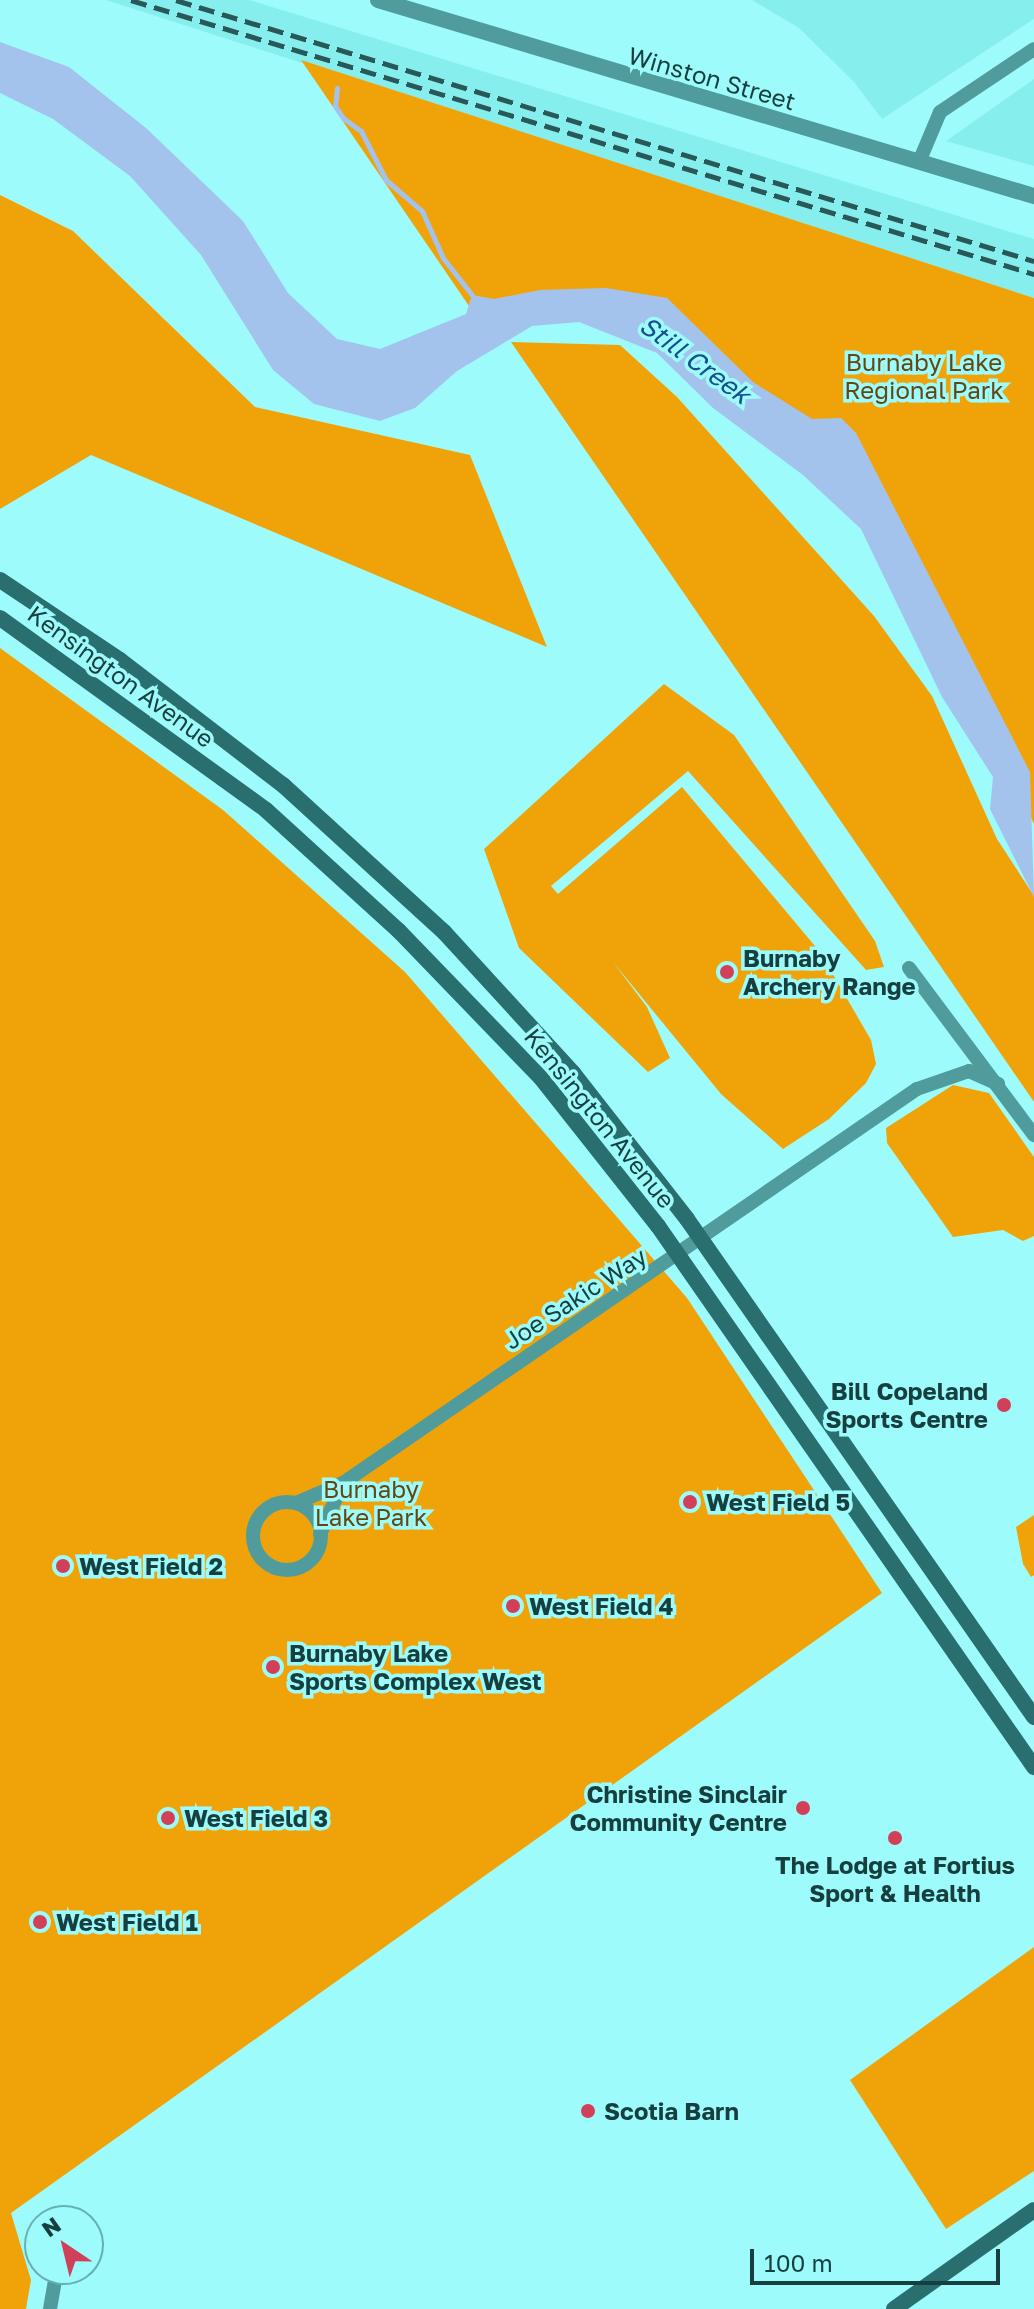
<!DOCTYPE html>
<html>
<head>
<meta charset="utf-8">
<style>
	body { margin:0 }
	#map { position:relative; width:1034px; height:2309px; overflow:hidden; background:#9dfcfb; font-family:"Golos Text",sans-serif }
	div>[style] { position:absolute }
	.built>* { inset:0; background:#86efee }
	.green>* { inset:0; background:#f0a309 }
	.water>* { inset:0; background:#a3c3ec }
	.stream>* { height:5px; margin:-2.5px; padding:0 2.5px; transform-origin:2.5px; border-radius:2.5px; background:#a3c3ec }
	.minor>* { height:14px; margin:-7px; padding:0 7px; transform-origin:7px; border-radius:7px; background:#509c9c }
	.minor>.ring { margin:-7px; padding:0; box-sizing:content-box; background:none; border:14px solid #509c9c; border-radius:50% }
	.tertiary>* { height:16px; margin:-8px; padding:0 8px; transform-origin:8px; border-radius:8px; background:#509c9c }
	.secondary>* { height:16px; margin:-8px; padding:0 8px; transform-origin:8px; border-radius:8px; background:#2a6f6f }
	.rail>* { height:5px; margin-top:-2.5px; transform-origin:0; background:repeating-linear-gradient(90deg,#295858 0 16px,transparent 0 24px) }
	.dots>* { width:22px; height:22px; translate:-50% -50%; box-sizing:border-box; border:4px solid #9dfcfb; border-radius:50% }
	span { translate:-50% -50%; white-space:nowrap; text-align:center; line-height:1.15; -webkit-text-stroke:7px #9dfcfb; paint-order:stroke }
	.street-label { font-size:24px; color:#173f3f }
	.park-label { font-size:24px; color:#664511 }
	.poi-label { font-size:24px; color:#173f3f; font-weight:700 }
	.left { translate:0 -50%; text-align:left }
	.right { translate:-100% -50%; text-align:right }
	.water-label { font-size:26px; color:#194f8f; font-style:italic }
	.north { position:absolute; left:24px; top:2205px; width:80px; height:80px; box-sizing:border-box; background:#9dfcfb; border:2px solid #67b0b0; border-radius:50%; rotate:325deg; font-size:22px; font-weight:700; line-height:32px; text-align:center; color:#173f3f }
	.north::after { content:''; display:block; margin:auto; width:28px; height:36px; background:#d04058; clip-path:polygon(50% 0,100% 100%,50% 72%,0 100%) }
	.scale { position:absolute; left:750px; top:2249px; width:250px; height:36px; box-sizing:border-box; border:4px solid #173f3f; border-top:0; padding-left:10px; font-size:24px; line-height:28px; white-space:nowrap; color:#173f3f; -webkit-text-stroke:6px #9dfcfb; paint-order:stroke }
</style>
</head>
<body>
<div id="map">
	<div class="built">
		<div style="clip-path:polygon(106px 0,249px 0,1034px 239px,1034px 298px)"></div>
		<div style="clip-path:polygon(752px 0,1034px 0,1034px 19px,882px 119px,854px 82px,799px 28px)"></div>
		<div style="clip-path:polygon(1034px 79px,1034px 166px,946px 141px)"></div>
	</div>
	<div class="green">
		<div style="clip-path:polygon(301px 60px,1034px 298px,1034px 824px,856px 459px,638px 301px,469px 306px)"></div>
		<div style="clip-path:polygon(0 195px,73px 231px,255px 407px,470px 455px,547px 647px,91px 455px,0 509px)"></div>
		<div style="clip-path:polygon(511px 342px,620px 345px,677px 397px,874px 616px,932px 696px,997px 839px,1034px 896px,1034px 1102px)"></div>
		<div style="clip-path:polygon(0 648px,223px 810px,405px 972px,687px 1298px,882px 1593px,11px 2213px,31px 2280px,26px 2309px,0 2309px)"></div>
		<div style="clip-path:polygon(664px 684px,734px 735px,875px 941px,884px 967px,866px 970px,688px 771px,551px 886px,558px 894px,682px 787px,820px 952px,871px 1040px,876px 1064px,866px 1083px,829px 1119px,783px 1149px,721px 1094px,613px 962px,647px 1007px,670px 1058px,648px 1072px,519px 948px,484px 849px)"></div>
		<div style="clip-path:polygon(953px 1085px,989px 1093px,1034px 1157px,1034px 1236px,1023px 1241px,1003px 1230px,953px 1237px,887px 1143px,886px 1128px)"></div>
		<div style="clip-path:polygon(1034px 1515px,1034px 1575px,1031px 1577px,1023px 1564px,1016px 1527px)"></div>
		<div style="clip-path:polygon(1034px 1947px,1034px 2171px,946px 2229px,850px 2080px)"></div>
	</div>
	<div class="water">
		<div style="clip-path:polygon(0 42px,69px 67px,146px 128px,243px 221px,288px 293px,337px 339px,380px 349px,466px 314px,472px 295px,494px 299px,540px 290px,606px 288px,667px 298px,753px 382px,812px 419px,841px 418px,856px 433px,1030px 772px,1034px 897px,990px 809px,993px 777px,942px 697px,861px 529px,803px 475px,713px 408px,657px 353px,579px 322px,532px 326px,457px 371px,415px 408px,380px 421px,314px 404px,273px 370px,201px 255px,130px 176px,53px 119px,0 93px)"></div>
	</div>
	<div class="stream">
		<div style="left:337px;top:88px;width:18px;rotate:96deg"></div>
		<div style="left:335px;top:106px;width:14px;rotate:56deg"></div>
		<div style="left:343px;top:118px;width:22px;rotate:36deg"></div>
		<div style="left:361px;top:131px;width:55px;rotate:63deg"></div>
		<div style="left:386px;top:180px;width:48px;rotate:40.7deg"></div>
		<div style="left:422px;top:211px;width:51px;rotate:65.9deg"></div>
		<div style="left:443px;top:258px;width:47px;rotate:51.9deg"></div>
	</div>
	<div class="minor">
		<div style="left:919px;top:162px;width:54px;rotate:-67.2deg"></div>
		<div style="left:940px;top:112px;width:113px;rotate:-33.8deg"></div>
		<div style="left:909px;top:968px;width:209px;rotate:53.2deg"></div>
		<div class="ring" style="left:253px;top:1502px;width:54px;height:54px"></div>
		<div style="left:296px;top:1503px;width:51px;rotate:-23.1deg"></div>
		<div style="left:343px;top:1483px;width:696px;rotate:-34.47deg"></div>
		<div style="left:917px;top:1089px;width:55px;rotate:-19.1deg"></div>
		<div style="left:969px;top:1071px;width:32px;rotate:24deg"></div>
		<div style="left:320px;top:1534px;width:56px;rotate:-65.7deg"></div>
		<div style="left:50px;top:2309px;width:41px;rotate:-80.1deg"></div>
	</div>
	<div class="tertiary">
		<div style="left:378px;top:0;width:685px;rotate:16.64deg"></div>
	</div>
	<div class="secondary">
		<div style="left:0;top:580px;width:144px;rotate:33.7deg"></div>
		<div style="left:120px;top:660px;width:205px;rotate:37.5deg"></div>
		<div style="left:283px;top:785px;width:218px;rotate:42.4deg"></div>
		<div style="left:444px;top:932px;width:191px;rotate:47.5deg"></div>
		<div style="left:573px;top:1073px;width:185px;rotate:52deg"></div>
		<div style="left:687px;top:1219px;width:607px;rotate:55.13deg"></div>
		<div style="left:0;top:618px;width:328px;rotate:35.8deg"></div>
		<div style="left:266px;top:810px;width:180px;rotate:42.3deg"></div>
		<div style="left:399px;top:931px;width:204px;rotate:46deg"></div>
		<div style="left:541px;top:1078px;width:189px;rotate:51.7deg"></div>
		<div style="left:658px;top:1226px;width:659px;rotate:55.2deg"></div>
		<div style="left:894px;top:2309px;width:171px;rotate:-35.3deg"></div>
	</div>
	<div class="rail">
		<div style="left:131px;top:0;width:944px;rotate:16.88deg"></div>
		<div style="left:176px;top:0;width:897px;rotate:16.92deg"></div>
	</div>
	<div class="dots">
		<div style="left:727px;top:972px;background:#d04058"></div>
		<div style="left:1004px;top:1405px;background:#d04058"></div>
		<div style="left:690px;top:1502px;background:#d04058"></div>
		<div style="left:63px;top:1566px;background:#d04058"></div>
		<div style="left:513px;top:1606px;background:#d04058"></div>
		<div style="left:273px;top:1667px;background:#d04058"></div>
		<div style="left:803px;top:1808px;background:#d04058"></div>
		<div style="left:168px;top:1818px;background:#d04058"></div>
		<div style="left:895px;top:1838px;background:#d04058"></div>
		<div style="left:40px;top:1922px;background:#d04058"></div>
		<div style="left:588px;top:2111px;background:#d04058"></div>
	</div>
	<div class="street-label">
		<span style="left:712px;top:78px;rotate:16deg">Winston Street</span>
		<span style="left:121px;top:676px;rotate:36deg">Kensington Avenue</span>
		<span style="left:600px;top:1118px;rotate:51deg">Kensington Avenue</span>
		<span style="left:575px;top:1298px;rotate:-33deg">Joe Sakic Way</span>
	</div>
	<div class="park-label">
		<span style="left:924px;top:376px">Burnaby Lake<br>Regional Park</span>
		<span style="left:371px;top:1503px">Burnaby<br>Lake Park</span>
	</div>
	<div class="poi-label">
		<span class="left" style="left:743px;top:972px">Burnaby<br>Archery Range</span>
		<span class="right" style="left:988px;top:1405px">Bill Copeland<br>Sports Centre</span>
		<span class="left" style="left:706px;top:1502px">West Field 5</span>
		<span class="left" style="left:79px;top:1566px">West Field 2</span>
		<span class="left" style="left:529px;top:1606px">West Field 4</span>
		<span class="left" style="left:289px;top:1667px">Burnaby Lake<br>Sports Complex West</span>
		<span class="right" style="left:787px;top:1808px">Christine Sinclair<br>Community Centre</span>
		<span class="left" style="left:184px;top:1818px">West Field 3</span>
		<span style="left:895px;top:1879px">The Lodge at Fortius<br>Sport &amp; Health</span>
		<span class="left" style="left:56px;top:1922px">West Field 1</span>
		<span class="left" style="left:604px;top:2111px">Scotia Barn</span>
	</div>
	<div class="water-label">
		<span style="left:695px;top:360px;rotate:36deg">Still Creek</span>
	</div>
	<div class="north">N</div>
	<div class="scale">100 m</div>
</div>
</body>
</html>
